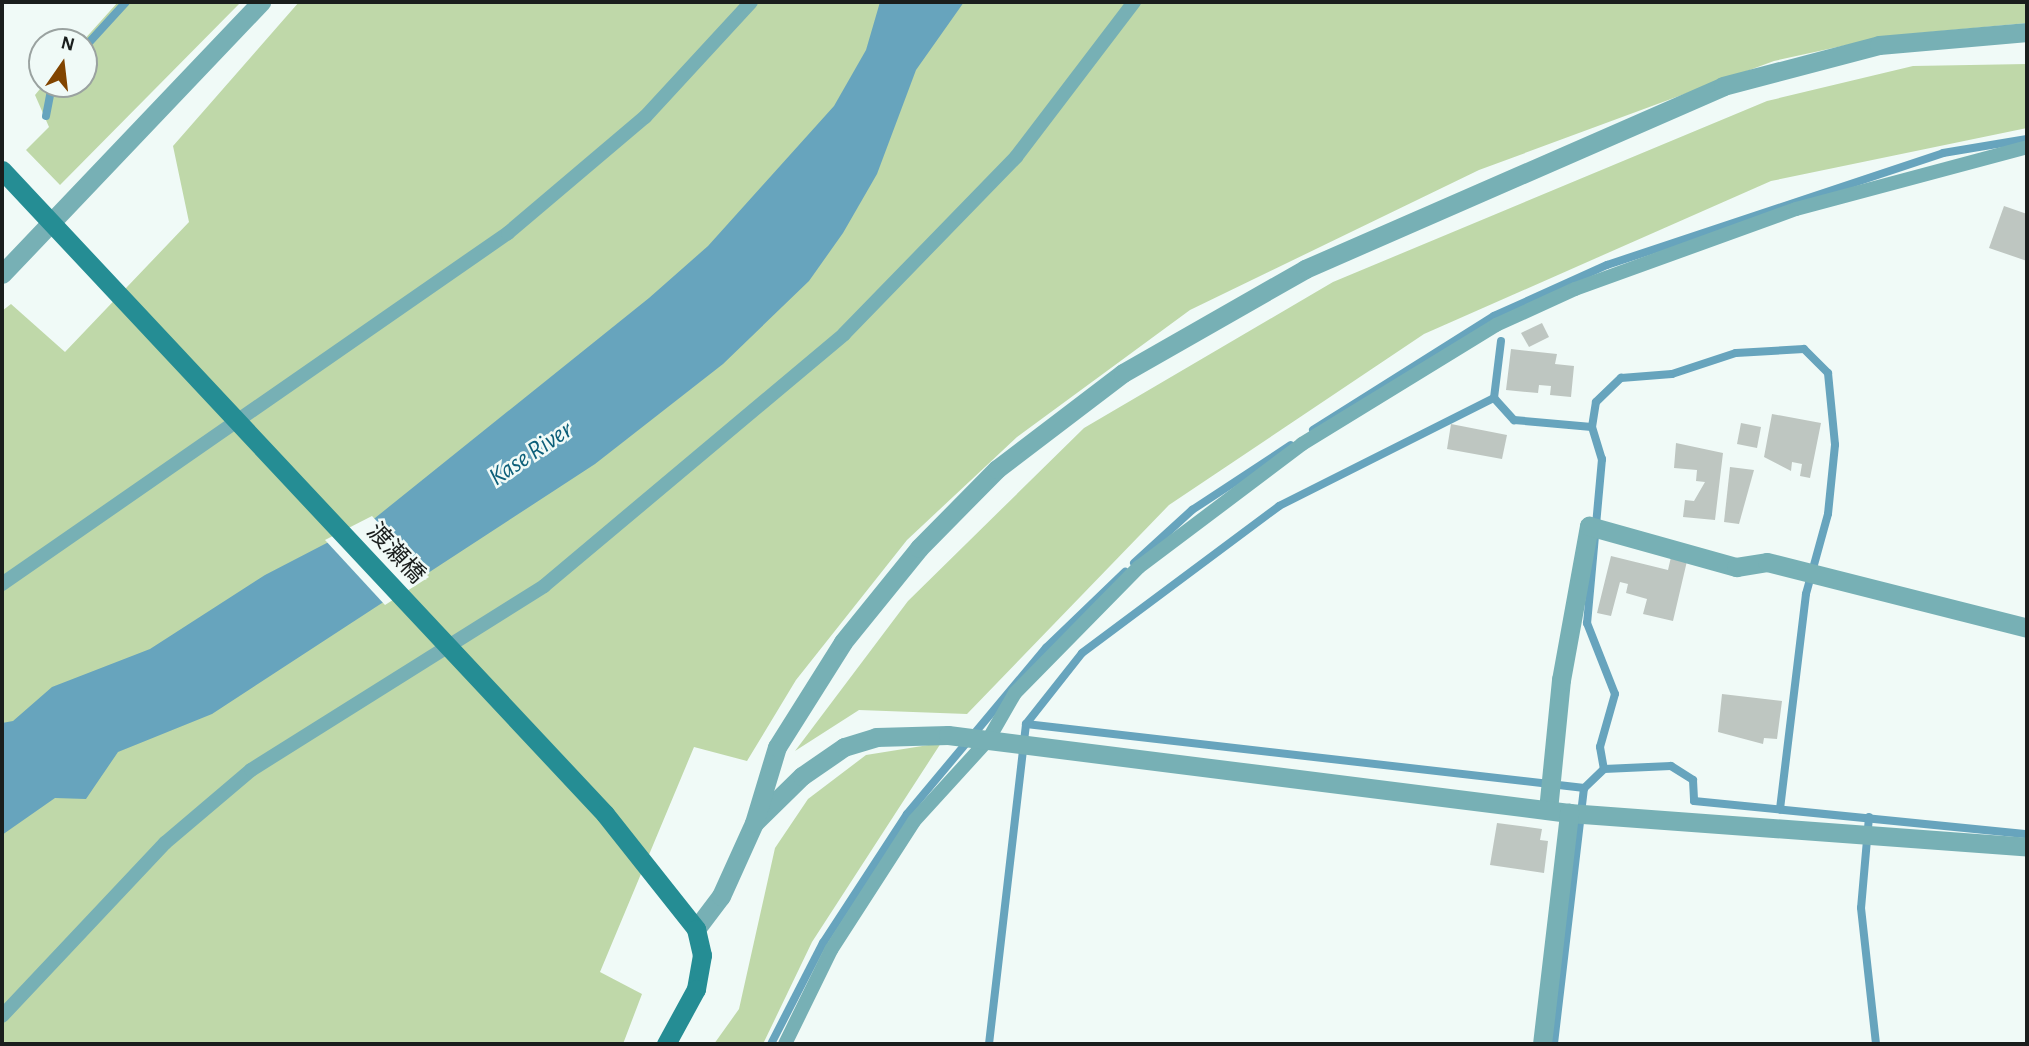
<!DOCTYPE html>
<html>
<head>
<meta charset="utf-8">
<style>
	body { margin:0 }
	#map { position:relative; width:2029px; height:1046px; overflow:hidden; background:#f0faf7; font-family:"Alegreya Sans","Noto Sans JP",sans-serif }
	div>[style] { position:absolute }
	.green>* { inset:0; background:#bfd8a9 }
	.water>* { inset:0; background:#67a4bd }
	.pier>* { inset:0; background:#f0faf7 }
	.stream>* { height:8px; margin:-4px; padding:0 4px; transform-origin:4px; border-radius:4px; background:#67a4bd }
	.building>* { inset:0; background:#bec6c1 }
	.service>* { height:14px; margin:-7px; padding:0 7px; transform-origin:7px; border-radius:7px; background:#77b0b5 }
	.minor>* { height:19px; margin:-9.5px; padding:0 9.5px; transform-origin:9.5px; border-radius:9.5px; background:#77b0b5 }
	.secondary>* { height:19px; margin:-9.5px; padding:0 9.5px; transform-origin:9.5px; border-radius:9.5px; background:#258d94 }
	span { translate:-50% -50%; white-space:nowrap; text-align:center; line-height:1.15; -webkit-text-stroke:5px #f0faf7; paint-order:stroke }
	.street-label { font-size:24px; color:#1a1e1d }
	.water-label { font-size:26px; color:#0c5f79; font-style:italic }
	.frame { position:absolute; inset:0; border:4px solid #1a1e1d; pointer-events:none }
	.north { position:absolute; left:28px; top:28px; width:70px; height:70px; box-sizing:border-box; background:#f0faf7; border:2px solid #9aa2a0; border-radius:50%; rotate:14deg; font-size:19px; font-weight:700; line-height:28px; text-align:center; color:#1a1e1d }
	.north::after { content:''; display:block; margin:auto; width:24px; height:32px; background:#814400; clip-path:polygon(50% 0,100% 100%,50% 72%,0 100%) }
</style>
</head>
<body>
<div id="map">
	<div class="green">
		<div style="clip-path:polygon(118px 2px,241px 2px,60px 185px,26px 150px,49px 127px,35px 95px,44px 84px,84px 84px,82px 42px)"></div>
		<div style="clip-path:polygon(299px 2px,2027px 2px,2027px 23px,1888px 36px,1774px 61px,1479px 170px,1190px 310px,1017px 437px,907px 540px,796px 680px,747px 761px,694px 747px,600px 972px,642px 994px,623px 1044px,2px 1044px,2px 311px,11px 304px,65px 352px,189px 222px,173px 146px)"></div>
		<div style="clip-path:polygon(2027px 64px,2027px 128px,1771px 181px,1424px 334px,1169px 505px,967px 714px,859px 710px,795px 751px,908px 601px,1084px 428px,1333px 282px,1767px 101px,1913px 66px)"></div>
		<div style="clip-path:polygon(941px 743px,812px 942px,763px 1044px,714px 1044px,739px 1009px,775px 848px,808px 799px,866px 755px)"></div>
	</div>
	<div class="water">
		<div style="clip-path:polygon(880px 2px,964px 2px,916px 70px,877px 174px,843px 233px,809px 281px,723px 364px,595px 464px,212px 714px,118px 752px,86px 799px,55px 798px,2px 835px,2px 723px,13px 721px,52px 687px,150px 649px,265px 575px,375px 518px,649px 298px,708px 246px,834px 106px,866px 50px)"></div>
	</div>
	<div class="pier">
		<div style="clip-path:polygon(372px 516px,429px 577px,385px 605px,325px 540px)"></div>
	</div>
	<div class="stream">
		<div style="left:84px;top:48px;width:62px;rotate:-47.6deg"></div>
		<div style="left:46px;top:116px;width:33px;rotate:-79deg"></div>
		<div style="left:1501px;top:341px;width:57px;rotate:97deg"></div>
		<div style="left:1494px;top:398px;width:30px;rotate:48deg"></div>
		<div style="left:1514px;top:420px;width:78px;rotate:5.1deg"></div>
		<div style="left:1592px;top:427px;width:34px;rotate:73deg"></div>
		<div style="left:1602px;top:459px;width:165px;rotate:95.2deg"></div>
		<div style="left:1587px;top:623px;width:76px;rotate:68.5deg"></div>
		<div style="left:1615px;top:694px;width:55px;rotate:105.8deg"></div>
		<div style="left:1600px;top:747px;width:22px;rotate:80deg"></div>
		<div style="left:1604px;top:769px;width:28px;rotate:136deg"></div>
		<div style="left:1584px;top:788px;width:258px;rotate:96.7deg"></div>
		<div style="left:1592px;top:427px;width:25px;rotate:-81deg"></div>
		<div style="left:1596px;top:402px;width:35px;rotate:-44deg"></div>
		<div style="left:1621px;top:378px;width:51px;rotate:-4.5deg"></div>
		<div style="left:1672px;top:374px;width:67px;rotate:-18.2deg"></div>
		<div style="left:1736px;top:353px;width:68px;rotate:-3.4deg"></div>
		<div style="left:1804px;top:349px;width:34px;rotate:45deg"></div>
		<div style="left:1828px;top:373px;width:72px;rotate:84.4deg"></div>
		<div style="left:1835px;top:445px;width:69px;rotate:95.8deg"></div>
		<div style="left:1828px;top:514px;width:83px;rotate:105.4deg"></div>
		<div style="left:1806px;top:594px;width:217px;rotate:96.9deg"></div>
		<div style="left:1313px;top:430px;width:214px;rotate:-32.2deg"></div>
		<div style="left:1494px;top:316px;width:124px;rotate:-24.3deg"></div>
		<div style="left:1607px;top:265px;width:354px;rotate:-18.4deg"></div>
		<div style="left:1943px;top:153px;width:85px;rotate:-9.5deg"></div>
		<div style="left:1134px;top:563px;width:79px;rotate:-42.4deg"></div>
		<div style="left:1192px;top:510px;width:118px;rotate:-33.3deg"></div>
		<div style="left:1026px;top:724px;width:90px;rotate:-51.7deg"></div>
		<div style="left:1082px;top:653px;width:246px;rotate:-36.7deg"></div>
		<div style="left:1279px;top:506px;width:241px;rotate:-26.7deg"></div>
		<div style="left:1604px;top:769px;width:67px;rotate:-2.6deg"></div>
		<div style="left:1671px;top:766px;width:26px;rotate:32deg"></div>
		<div style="left:1693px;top:780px;width:21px;rotate:87deg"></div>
		<div style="left:1694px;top:801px;width:335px;rotate:5.7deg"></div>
		<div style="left:1869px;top:817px;width:91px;rotate:95deg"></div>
		<div style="left:1861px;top:908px;width:137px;rotate:83.7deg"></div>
		<div style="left:771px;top:1044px;width:114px;rotate:-62.8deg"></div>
		<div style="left:823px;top:943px;width:154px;rotate:-56.9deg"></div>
		<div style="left:907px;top:814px;width:217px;rotate:-50.1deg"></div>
		<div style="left:1046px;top:648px;width:110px;rotate:-43.9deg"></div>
		<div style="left:989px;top:1044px;width:322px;rotate:-83.4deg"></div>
		<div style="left:1026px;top:724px;width:562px;rotate:6.54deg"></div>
	</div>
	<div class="building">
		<div style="clip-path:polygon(2004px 206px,2027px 214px,2027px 261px,1989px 248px)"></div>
		<div style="clip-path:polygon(1542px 323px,1549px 337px,1529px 347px,1521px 333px)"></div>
		<div style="clip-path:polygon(1511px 349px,1557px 354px,1555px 364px,1574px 366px,1571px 397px,1550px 395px,1551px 386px,1539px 385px,1538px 393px,1506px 390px)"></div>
		<div style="clip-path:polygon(1772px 414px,1821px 423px,1810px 478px,1800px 476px,1802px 464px,1792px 462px,1791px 471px,1764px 457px)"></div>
		<div style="clip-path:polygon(1741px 423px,1761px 427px,1757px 448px,1737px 444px)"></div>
		<div style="clip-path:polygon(1451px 424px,1507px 435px,1502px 459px,1447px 449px)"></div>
		<div style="clip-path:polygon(1676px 443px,1723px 453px,1715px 520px,1683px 517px,1685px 500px,1694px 501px,1705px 482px,1696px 481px,1697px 470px,1674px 468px)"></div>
		<div style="clip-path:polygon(1730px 467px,1754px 470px,1739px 524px,1724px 522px)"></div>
		<div style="clip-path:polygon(1611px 556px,1668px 570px,1671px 557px,1687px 561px,1673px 621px,1643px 614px,1647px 599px,1626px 593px,1628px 584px,1620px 582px,1611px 616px,1597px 613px)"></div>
		<div style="clip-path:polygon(1722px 694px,1782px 701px,1777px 739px,1764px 738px,1763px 744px,1718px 732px)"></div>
		<div style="clip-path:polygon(1497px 823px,1542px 829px,1540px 840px,1548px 841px,1544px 873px,1490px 865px)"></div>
	</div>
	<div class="service">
		<div style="left:2px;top:584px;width:616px;rotate:-34.75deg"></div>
		<div style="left:508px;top:233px;width:180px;rotate:-40.3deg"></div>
		<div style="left:645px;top:117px;width:156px;rotate:-47.3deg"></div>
		<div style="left:2px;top:1016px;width:238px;rotate:-46.7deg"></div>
		<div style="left:165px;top:843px;width:113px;rotate:-40.3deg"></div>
		<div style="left:251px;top:770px;width:346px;rotate:-32.1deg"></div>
		<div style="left:544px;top:586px;width:392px;rotate:-40deg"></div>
		<div style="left:844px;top:334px;width:247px;rotate:-45.8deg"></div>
		<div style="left:1016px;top:157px;width:195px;rotate:-52.7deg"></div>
		<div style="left:785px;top:1044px;width:105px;rotate:-63.9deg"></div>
		<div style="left:831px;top:950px;width:153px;rotate:-57.2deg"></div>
		<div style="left:914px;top:821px;width:110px;rotate:-47.6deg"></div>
		<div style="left:988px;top:740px;width:54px;rotate:-60.1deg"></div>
		<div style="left:1015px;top:693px;width:177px;rotate:-45.5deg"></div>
		<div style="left:1139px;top:567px;width:204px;rotate:-37deg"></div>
		<div style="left:1302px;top:444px;width:228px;rotate:-31.5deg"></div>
		<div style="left:1496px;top:325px;width:87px;rotate:-24.5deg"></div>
		<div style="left:1575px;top:289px;width:235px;rotate:-19.9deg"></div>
		<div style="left:1796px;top:209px;width:239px;rotate:-15deg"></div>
	</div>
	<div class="minor">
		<div style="left:2px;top:274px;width:376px;rotate:-46.4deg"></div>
		<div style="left:1548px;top:810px;width:131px;rotate:-84.3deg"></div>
		<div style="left:1561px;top:680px;width:157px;rotate:-79.7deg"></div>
		<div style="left:1589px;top:526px;width:153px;rotate:15.6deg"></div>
		<div style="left:1736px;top:567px;width:31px;rotate:-9deg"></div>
		<div style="left:1767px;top:562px;width:268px;rotate:14.2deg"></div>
		<div style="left:755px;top:822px;width:66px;rotate:-44.4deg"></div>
		<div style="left:802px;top:776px;width:51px;rotate:-34.6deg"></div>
		<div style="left:844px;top:747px;width:34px;rotate:-17deg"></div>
		<div style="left:876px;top:737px;width:72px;rotate:-1.6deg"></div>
		<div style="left:948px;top:735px;width:626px;rotate:7.16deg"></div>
		<div style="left:1569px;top:813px;width:459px;rotate:4.2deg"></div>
		<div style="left:696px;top:929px;width:41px;rotate:-52.9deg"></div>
		<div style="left:721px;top:896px;width:80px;rotate:-65.7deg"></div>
		<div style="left:754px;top:823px;width:79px;rotate:-73.2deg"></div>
		<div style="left:777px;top:747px;width:124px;rotate:-57.8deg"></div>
		<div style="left:843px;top:642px;width:121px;rotate:-51deg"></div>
		<div style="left:919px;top:548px;width:111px;rotate:-45.4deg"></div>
		<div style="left:997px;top:469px;width:158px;rotate:-37.3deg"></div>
		<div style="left:1123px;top:373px;width:210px;rotate:-29.7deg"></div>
		<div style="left:1305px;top:269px;width:456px;rotate:-23.6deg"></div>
		<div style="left:1723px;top:86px;width:161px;rotate:-14.7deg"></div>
		<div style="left:1879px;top:45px;width:149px;rotate:-5deg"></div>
		<div style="left:1542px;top:1044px;width:233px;rotate:-83.3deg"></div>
	</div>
	<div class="secondary">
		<div style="left:2px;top:170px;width:882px;rotate:46.88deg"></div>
		<div style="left:605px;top:814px;width:147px;rotate:51.6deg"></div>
		<div style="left:696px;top:929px;width:27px;rotate:77deg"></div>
		<div style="left:702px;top:955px;width:35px;rotate:100deg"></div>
		<div style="left:696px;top:989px;width:63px;rotate:118.6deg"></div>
	</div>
	<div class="street-label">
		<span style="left:395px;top:554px;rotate:47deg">渡瀬橋</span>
	</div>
	<div class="water-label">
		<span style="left:531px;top:454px;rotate:-34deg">Kase River</span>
	</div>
	<div class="frame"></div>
	<div class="north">N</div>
</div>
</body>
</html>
